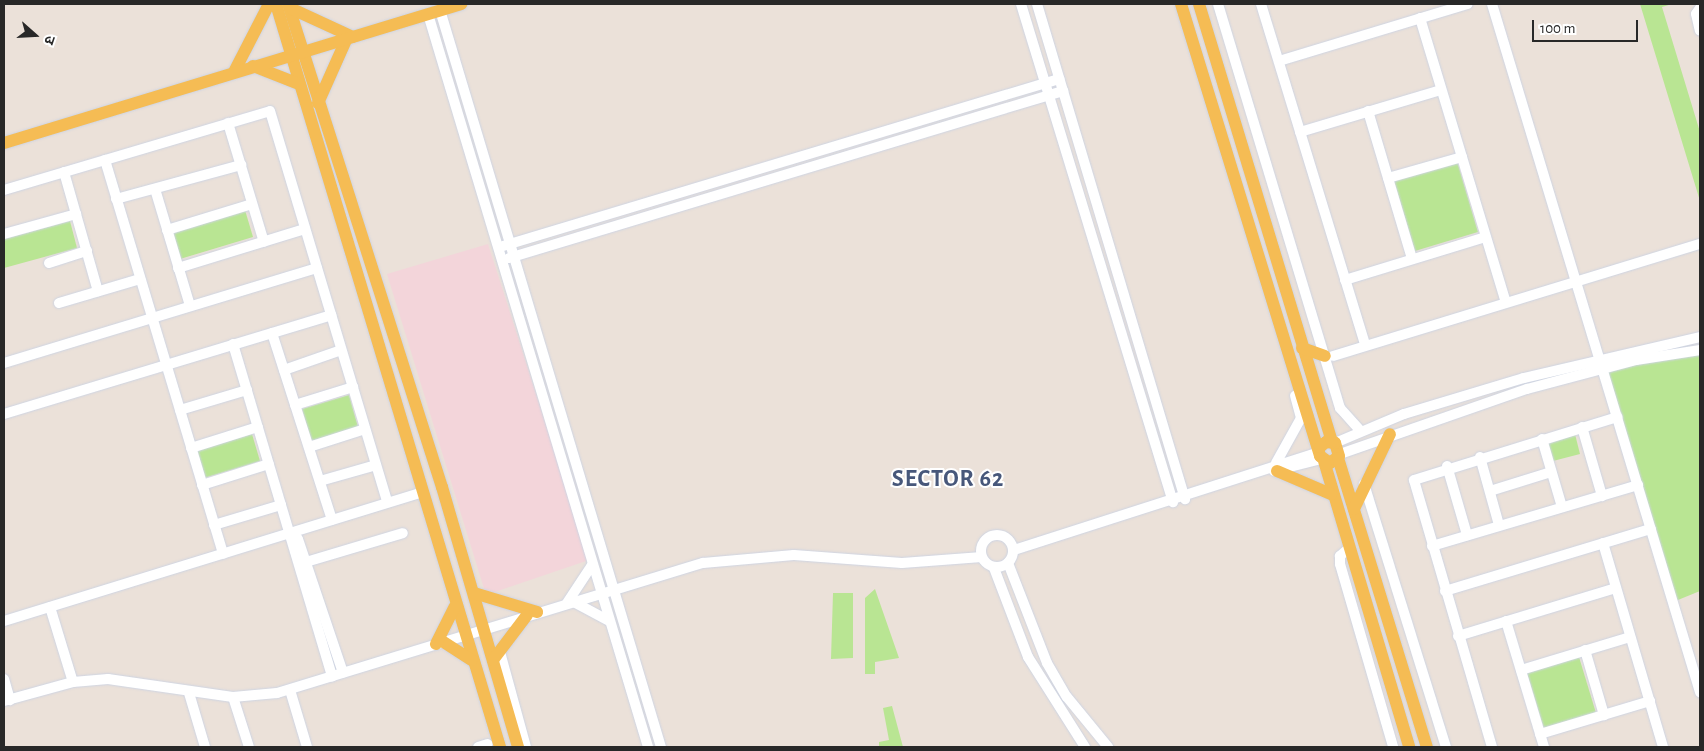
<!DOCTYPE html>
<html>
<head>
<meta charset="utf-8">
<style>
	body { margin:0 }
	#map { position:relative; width:1704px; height:751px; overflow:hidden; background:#ebe1d9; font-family:"Alegreya Sans","Noto Sans Devanagari",sans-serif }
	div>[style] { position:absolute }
	.medical>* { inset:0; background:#f3d5da }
	.green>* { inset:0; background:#b9e593 }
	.roads { filter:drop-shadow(0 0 1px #ced4e2) drop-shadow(0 0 1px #ced4e2) }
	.minor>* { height:10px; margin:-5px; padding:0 5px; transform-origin:5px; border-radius:5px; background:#fff }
	.minor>.ring { margin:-5px; padding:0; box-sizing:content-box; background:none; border:10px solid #fff; border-radius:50% }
	.major>* { height:12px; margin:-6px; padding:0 6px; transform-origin:6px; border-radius:6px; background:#f5bc54 }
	span { translate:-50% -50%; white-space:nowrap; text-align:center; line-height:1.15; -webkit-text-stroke:4px #fff; paint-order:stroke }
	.district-label { font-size:24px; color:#47577a; font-weight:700; letter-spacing:1px }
	.frame { position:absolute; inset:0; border:5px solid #282828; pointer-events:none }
	.north { position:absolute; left:10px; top:10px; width:50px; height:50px; -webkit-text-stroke:4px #fff; paint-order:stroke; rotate:109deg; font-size:14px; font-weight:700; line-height:20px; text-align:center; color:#282828 }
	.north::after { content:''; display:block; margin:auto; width:18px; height:22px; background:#282828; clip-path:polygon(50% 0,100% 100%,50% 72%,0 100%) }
	.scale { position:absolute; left:1532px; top:20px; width:106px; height:22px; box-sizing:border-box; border:2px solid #282828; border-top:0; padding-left:6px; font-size:15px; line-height:18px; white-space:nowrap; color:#282828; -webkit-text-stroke:4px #fff; paint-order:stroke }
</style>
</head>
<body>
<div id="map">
	<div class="medical">
		<div style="clip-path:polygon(488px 244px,589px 560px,486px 595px,387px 274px)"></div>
	</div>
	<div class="green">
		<div style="clip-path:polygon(1640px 4px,1672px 4px,1662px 7px,1700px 132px,1700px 201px)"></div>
		<div style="clip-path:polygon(1457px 161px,1478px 232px,1415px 251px,1394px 181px)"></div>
		<div style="clip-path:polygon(245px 210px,253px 237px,180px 259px,172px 233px)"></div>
		<div style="clip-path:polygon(70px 221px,77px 248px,4px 268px,4px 239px)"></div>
		<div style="clip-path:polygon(1700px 350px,1700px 591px,1673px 602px,1603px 368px)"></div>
		<div style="clip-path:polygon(349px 395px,358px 427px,311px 441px,302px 409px)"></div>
		<div style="clip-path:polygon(252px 434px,260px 461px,204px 478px,196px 451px)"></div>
		<div style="clip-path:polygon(1575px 434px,1580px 454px,1553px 461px,1548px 442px)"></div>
		<div style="clip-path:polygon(875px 589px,899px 658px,875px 662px,875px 674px,865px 674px,865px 598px)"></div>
		<div style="clip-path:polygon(833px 593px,853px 593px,853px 658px,831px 659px)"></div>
		<div style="clip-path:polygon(1579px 657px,1596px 713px,1544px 729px,1527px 673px)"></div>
		<div style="clip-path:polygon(892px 706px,903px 747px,879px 747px,879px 742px,889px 740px,883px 708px)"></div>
	</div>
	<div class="roads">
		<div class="minor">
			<div style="left:1021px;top:4px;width:521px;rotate:73.03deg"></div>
			<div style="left:1037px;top:4px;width:517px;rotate:73.35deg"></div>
			<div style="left:1218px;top:4px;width:422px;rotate:73.2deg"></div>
			<div style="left:1340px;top:408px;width:31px;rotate:48deg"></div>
			<div style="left:1261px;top:4px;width:357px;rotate:73deg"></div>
			<div style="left:1492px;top:4px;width:719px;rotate:73.18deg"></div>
			<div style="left:1700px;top:8px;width:7px;rotate:124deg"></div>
			<div style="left:1696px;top:14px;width:17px;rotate:77deg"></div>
			<div style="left:440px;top:10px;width:769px;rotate:73.31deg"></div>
			<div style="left:428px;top:14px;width:765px;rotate:73.29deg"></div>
			<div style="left:1420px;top:18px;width:297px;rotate:73.2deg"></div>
			<div style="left:1279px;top:61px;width:197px;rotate:-16.8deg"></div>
			<div style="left:1368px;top:111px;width:154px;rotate:73.4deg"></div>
			<div style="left:228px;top:123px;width:124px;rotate:73.2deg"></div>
			<div style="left:1300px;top:132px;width:147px;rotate:-16.6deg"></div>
			<div style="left:105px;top:160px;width:411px;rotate:73.3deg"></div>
			<div style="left:64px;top:172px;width:124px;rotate:74.1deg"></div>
			<div style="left:1388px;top:178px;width:77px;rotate:-15.8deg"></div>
			<div style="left:155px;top:189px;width:122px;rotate:73.3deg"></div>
			<div style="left:4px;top:190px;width:277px;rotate:-16.5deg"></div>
			<div style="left:270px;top:111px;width:408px;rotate:73.3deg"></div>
			<div style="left:116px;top:199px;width:130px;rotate:-15.2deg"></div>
			<div style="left:167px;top:230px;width:89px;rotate:-17deg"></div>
			<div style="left:4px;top:234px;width:75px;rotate:-15.5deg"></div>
			<div style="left:503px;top:246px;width:581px;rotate:-16.72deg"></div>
			<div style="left:509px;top:258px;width:579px;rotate:-16.78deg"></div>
			<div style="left:49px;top:263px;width:40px;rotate:-18deg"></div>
			<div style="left:178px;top:268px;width:133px;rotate:-17.1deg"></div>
			<div style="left:1345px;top:280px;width:147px;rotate:-17deg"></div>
			<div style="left:59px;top:303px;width:84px;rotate:-16.5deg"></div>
			<div style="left:272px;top:333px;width:196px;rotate:72.2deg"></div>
			<div style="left:233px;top:344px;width:347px;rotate:73.4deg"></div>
			<div style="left:1333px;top:356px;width:384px;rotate:-17deg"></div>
			<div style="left:4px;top:363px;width:327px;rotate:-16.9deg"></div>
			<div style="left:284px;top:370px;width:60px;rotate:-19.3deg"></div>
			<div style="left:295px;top:405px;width:61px;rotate:-17.2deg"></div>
			<div style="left:180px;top:410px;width:70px;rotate:-16.6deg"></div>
			<div style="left:4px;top:414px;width:342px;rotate:-16.8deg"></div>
			<div style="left:1582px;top:427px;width:72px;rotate:73.8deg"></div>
			<div style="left:1542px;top:439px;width:71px;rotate:73.6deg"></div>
			<div style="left:1335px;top:443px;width:75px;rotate:-22.8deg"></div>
			<div style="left:1404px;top:414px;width:125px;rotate:-16.7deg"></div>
			<div style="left:1524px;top:378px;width:181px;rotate:-13.1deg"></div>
			<div style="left:309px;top:447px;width:59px;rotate:-17.8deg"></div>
			<div style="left:191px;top:448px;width:70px;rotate:-17.4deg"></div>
			<div style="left:1340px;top:454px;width:198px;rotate:-19.2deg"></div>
			<div style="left:1527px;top:389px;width:113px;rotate:-14.9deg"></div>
			<div style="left:1636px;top:360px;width:65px;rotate:-8.9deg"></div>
			<div style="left:1480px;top:457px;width:71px;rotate:74.4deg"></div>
			<div style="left:1276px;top:463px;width:51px;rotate:-60.9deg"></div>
			<div style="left:1301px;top:418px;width:23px;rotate:-105deg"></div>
			<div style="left:1447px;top:466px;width:72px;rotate:73.8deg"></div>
			<div style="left:1274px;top:471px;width:49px;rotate:-14.3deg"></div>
			<div style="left:320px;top:481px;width:58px;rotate:-15.9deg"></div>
			<div style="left:1364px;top:484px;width:275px;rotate:72.7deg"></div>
			<div style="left:202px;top:485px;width:70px;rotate:-17.4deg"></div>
			<div style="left:1490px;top:491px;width:64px;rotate:-17.3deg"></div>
			<div style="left:214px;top:525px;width:70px;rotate:-16.6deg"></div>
			<div style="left:290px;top:534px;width:9px;rotate:32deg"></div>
			<div style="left:298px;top:539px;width:141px;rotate:71.4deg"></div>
			<div class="ring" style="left:981px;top:535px;width:22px;height:22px"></div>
			<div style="left:1603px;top:543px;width:213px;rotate:73.6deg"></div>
			<div style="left:1432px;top:546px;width:215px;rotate:-16.5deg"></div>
			<div style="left:1348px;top:549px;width:11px;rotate:139deg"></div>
			<div style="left:1340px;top:556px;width:8px;rotate:90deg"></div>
			<div style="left:1340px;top:564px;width:191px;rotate:73.8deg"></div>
			<div style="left:1014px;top:550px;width:320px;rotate:-17.8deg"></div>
			<div style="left:306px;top:562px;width:101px;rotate:-16.6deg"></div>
			<div style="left:1008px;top:563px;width:107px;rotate:68.7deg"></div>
			<div style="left:1047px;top:663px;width:39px;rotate:60deg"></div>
			<div style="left:1067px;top:697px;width:65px;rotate:50.6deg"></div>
			<div style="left:994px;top:568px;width:95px;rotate:69.1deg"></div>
			<div style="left:1028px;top:657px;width:107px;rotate:57.7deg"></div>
			<div style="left:1445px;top:591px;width:215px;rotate:-16.8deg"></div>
			<div style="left:572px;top:601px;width:42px;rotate:28.4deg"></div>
			<div style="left:567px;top:603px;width:45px;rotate:-56.7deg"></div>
			<div style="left:50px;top:607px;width:78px;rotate:73deg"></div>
			<div style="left:4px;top:621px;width:436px;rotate:-17.1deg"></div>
			<div style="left:1506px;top:621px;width:132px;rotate:73.2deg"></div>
			<div style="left:1458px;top:636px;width:165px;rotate:-16.9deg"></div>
			<div style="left:1585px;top:650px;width:68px;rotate:73.7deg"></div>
			<div style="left:500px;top:652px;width:98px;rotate:74.7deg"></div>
			<div style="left:1521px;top:670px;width:114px;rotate:-16.8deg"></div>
			<div style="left:4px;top:679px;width:22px;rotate:74deg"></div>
			<div style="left:290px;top:690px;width:59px;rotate:73.4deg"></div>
			<div style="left:189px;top:693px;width:56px;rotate:73.5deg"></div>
			<div style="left:233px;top:697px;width:52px;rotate:72.3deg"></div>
			<div style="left:4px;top:701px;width:72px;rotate:-15.4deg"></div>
			<div style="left:73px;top:682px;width:35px;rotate:-5deg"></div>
			<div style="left:108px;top:679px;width:126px;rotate:8.2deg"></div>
			<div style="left:233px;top:697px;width:44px;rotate:-5.2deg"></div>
			<div style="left:277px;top:693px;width:445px;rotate:-17deg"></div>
			<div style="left:703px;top:563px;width:91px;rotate:-5deg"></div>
			<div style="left:794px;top:555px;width:108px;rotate:4.2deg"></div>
			<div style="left:902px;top:563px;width:80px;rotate:-4.3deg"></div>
			<div style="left:1540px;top:734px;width:115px;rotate:-16.7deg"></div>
			<div style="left:478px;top:747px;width:10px;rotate:-17deg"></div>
			<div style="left:1492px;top:747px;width:278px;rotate:-106.3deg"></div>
			<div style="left:1414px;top:480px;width:213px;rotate:-17.2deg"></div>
		</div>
		<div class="major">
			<div style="left:276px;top:4px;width:776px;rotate:73.22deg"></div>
			<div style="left:288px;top:4px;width:507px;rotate:72.32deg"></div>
			<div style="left:442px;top:487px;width:271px;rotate:73.7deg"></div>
			<div style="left:1181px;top:4px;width:473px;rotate:72.9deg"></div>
			<div style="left:1320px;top:456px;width:12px;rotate:35deg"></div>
			<div style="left:1330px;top:463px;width:11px;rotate:-38deg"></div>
			<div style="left:1339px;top:456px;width:14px;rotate:-107deg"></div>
			<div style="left:1335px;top:443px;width:9px;rotate:-174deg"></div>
			<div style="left:1326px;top:442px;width:8px;rotate:140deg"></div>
			<div style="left:1199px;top:4px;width:458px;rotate:73.1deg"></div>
			<div style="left:290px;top:8px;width:69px;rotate:24.7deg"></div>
			<div style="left:253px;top:66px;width:49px;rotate:21.4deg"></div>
			<div style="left:234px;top:72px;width:76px;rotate:-62.8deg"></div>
			<div style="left:318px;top:103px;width:69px;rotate:-66deg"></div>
			<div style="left:4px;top:143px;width:478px;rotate:-16.9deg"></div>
			<div style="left:1302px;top:348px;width:24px;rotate:19deg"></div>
			<div style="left:1338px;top:458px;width:302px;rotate:72.9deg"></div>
			<div style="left:1324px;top:461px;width:298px;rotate:73.4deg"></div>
			<div style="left:1277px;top:471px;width:59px;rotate:23.1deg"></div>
			<div style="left:1354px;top:509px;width:83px;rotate:-64.4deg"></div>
			<div style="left:474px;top:593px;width:66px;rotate:16.8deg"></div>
			<div style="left:442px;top:641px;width:35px;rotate:33deg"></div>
			<div style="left:436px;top:644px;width:42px;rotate:-63.4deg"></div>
			<div style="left:493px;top:660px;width:56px;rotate:-52.9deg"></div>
		</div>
	</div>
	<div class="district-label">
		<span style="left:948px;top:480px">SECTOR 62</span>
	</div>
	<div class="frame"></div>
	<div class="north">उ</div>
	<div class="scale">100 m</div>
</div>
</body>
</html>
